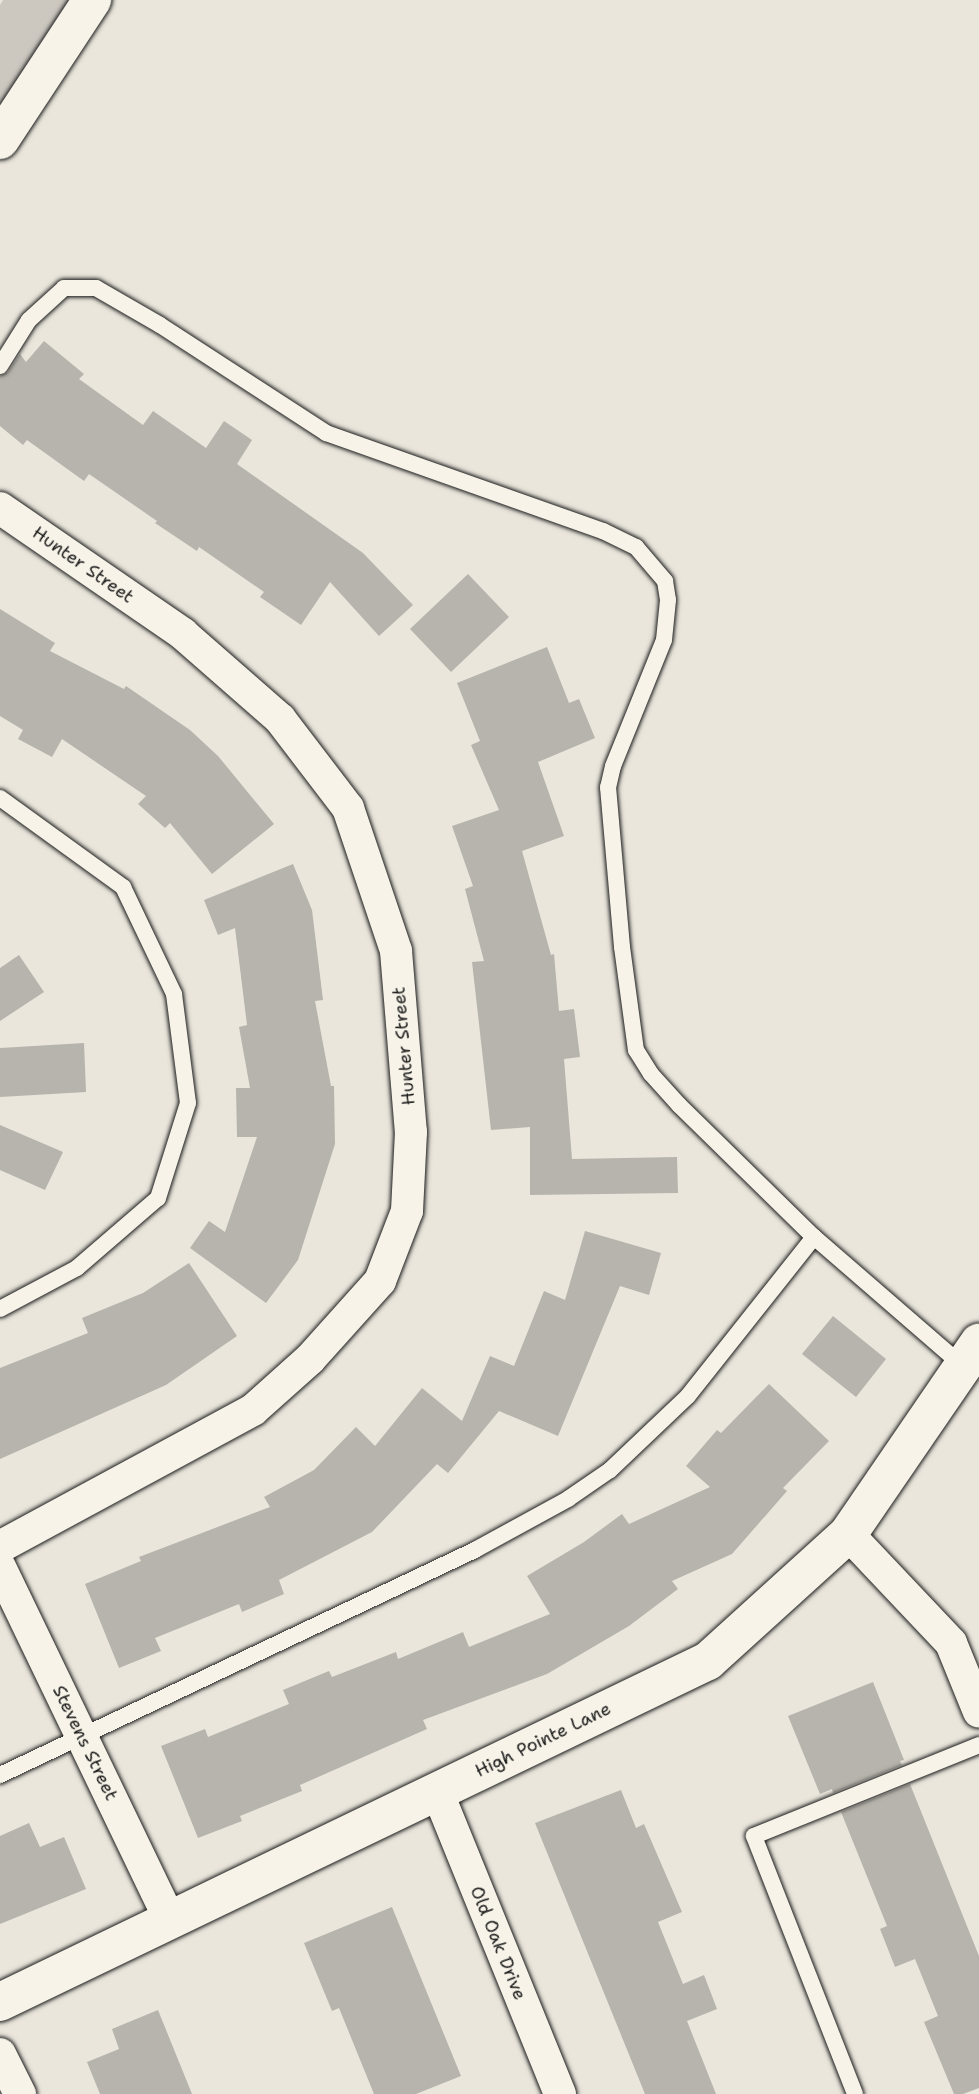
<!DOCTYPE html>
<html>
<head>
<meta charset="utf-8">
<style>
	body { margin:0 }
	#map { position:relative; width:979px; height:2094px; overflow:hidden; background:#eae6dc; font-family:"Shantell Sans",sans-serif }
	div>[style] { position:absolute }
	.green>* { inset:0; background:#ccc8c0 }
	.building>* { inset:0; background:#b6b4ac }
	.roads { filter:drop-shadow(0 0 2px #1c1c1c) drop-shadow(0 0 2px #1c1c1c) }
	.service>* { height:16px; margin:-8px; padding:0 8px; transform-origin:8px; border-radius:8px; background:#f7f3e8 }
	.minor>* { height:32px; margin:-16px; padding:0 16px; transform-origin:16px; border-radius:16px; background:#f7f3e8 }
	.tertiary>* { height:38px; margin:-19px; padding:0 19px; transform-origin:19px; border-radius:19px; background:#f7f3e8 }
	.secondary>* { height:38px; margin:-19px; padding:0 19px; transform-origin:19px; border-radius:19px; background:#f7f3e8 }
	span { translate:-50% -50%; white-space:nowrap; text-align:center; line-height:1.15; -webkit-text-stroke:7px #f7f3e8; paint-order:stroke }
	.street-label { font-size:18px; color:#1c1c1c }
</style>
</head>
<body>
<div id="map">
	<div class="green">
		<div style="clip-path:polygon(3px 0,69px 0,0 105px,0 5px)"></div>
	</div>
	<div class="building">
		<div style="clip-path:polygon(44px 341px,84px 374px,79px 379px,143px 425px,153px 411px,206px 448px,224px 421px,252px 440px,237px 464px,363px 553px,413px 605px,379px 636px,330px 582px,301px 625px,260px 597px,264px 592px,199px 547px,197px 551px,155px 523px,157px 521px,89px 474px,84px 481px,27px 440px,23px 445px,0 426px,0 376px,8px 372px,20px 354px,26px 362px)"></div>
		<div style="clip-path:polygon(468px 574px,509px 617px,451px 672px,410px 629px)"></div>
		<div style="clip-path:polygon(0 609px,55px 643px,50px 651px,124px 689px,126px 686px,190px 730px,218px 756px,274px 824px,212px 874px,170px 823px,165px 828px,138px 804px,146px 796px,62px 739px,52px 757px,18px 739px,23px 730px,0 716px)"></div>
		<div style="clip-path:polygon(547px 647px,569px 703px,579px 699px,595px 738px,538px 762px,564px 836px,522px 851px,551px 955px,554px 954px,559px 1011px,574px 1009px,580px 1057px,564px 1059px,572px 1159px,677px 1157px,678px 1193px,530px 1195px,530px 1127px,491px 1130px,472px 962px,484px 961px,465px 889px,473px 886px,452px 826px,499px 810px,471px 745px,480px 741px,457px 683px)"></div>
		<div style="clip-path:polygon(293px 864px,312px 910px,323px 1000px,315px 1001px,331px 1086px,334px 1086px,335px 1144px,298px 1260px,266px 1303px,190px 1248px,209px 1221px,225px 1232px,257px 1137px,237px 1137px,236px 1088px,250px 1088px,239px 1027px,247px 1025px,235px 928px,218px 935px,204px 900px)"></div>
		<div style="clip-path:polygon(19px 955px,44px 992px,0 1021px,0 968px)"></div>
		<div style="clip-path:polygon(84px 1043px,86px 1092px,0 1097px,0 1048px)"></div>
		<div style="clip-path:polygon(0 1125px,63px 1152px,45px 1190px,0 1170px)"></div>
		<div style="clip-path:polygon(585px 1231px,661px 1253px,649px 1295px,620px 1286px,558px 1436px,499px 1411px,448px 1473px,437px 1464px,372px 1532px,279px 1580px,284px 1594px,242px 1612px,239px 1604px,155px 1638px,161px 1651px,119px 1668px,85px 1584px,141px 1561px,139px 1557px,270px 1507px,264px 1497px,314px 1470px,356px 1427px,375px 1446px,422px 1388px,462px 1421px,490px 1356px,514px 1366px,544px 1291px,565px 1300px)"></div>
		<div style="clip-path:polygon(189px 1263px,237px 1336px,166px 1385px,0 1459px,0 1368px,88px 1333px,82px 1318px,143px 1293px)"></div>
		<div style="clip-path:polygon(833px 1316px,886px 1359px,856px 1397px,802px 1354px)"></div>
		<div style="clip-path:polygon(769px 1384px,829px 1441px,783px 1488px,787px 1491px,732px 1554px,672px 1581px,678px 1589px,629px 1626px,547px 1674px,423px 1720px,427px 1729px,300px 1785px,302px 1791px,240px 1816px,242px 1821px,198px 1838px,161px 1746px,205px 1729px,208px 1737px,289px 1704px,283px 1690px,329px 1671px,332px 1677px,396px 1652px,398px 1659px,463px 1632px,469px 1647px,550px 1614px,527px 1576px,584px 1542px,622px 1514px,629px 1524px,710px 1487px,686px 1466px,717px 1430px,721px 1433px)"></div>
		<div style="clip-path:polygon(873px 1682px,904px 1760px,900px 1761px,902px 1765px,833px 1793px,832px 1789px,820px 1794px,788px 1716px)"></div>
		<div style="clip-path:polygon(910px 1784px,979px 1956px,979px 2088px,963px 2094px,954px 2094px,924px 2022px,938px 2016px,915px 1959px,895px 1967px,880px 1929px,887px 1926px,841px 1812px)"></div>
		<div style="clip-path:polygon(621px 1790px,636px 1828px,644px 1824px,682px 1912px,658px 1922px,683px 1984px,704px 1975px,717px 2009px,687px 2021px,716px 2094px,645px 2094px,535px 1823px)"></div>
		<div style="clip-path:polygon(29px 1823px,40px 1847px,64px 1837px,86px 1889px,0 1924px,0 1836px)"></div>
		<div style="clip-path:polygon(392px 1907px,461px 2076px,416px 2094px,374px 2094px,339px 2008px,332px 2011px,304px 1943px)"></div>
		<div style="clip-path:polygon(158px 2010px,192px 2094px,100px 2094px,87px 2062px,119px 2049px,112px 2029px)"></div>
	</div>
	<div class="roads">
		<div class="service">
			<div style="left:0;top:366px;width:54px;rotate:-57.8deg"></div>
			<div style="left:29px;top:320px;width:47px;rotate:-42.4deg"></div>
			<div style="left:64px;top:288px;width:32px"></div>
			<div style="left:96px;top:288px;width:74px;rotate:30deg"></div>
			<div style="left:160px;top:325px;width:198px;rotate:33deg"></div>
			<div style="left:326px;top:433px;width:294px;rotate:19.5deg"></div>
			<div style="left:603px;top:531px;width:37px;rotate:26deg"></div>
			<div style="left:636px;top:547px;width:45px;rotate:49.5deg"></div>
			<div style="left:665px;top:581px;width:19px;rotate:81deg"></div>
			<div style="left:668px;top:600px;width:40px;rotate:95.7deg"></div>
			<div style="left:664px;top:640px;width:136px;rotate:112deg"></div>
			<div style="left:613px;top:766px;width:22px;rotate:103deg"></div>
			<div style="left:608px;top:787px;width:161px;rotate:85deg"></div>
			<div style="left:622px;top:947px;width:104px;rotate:82.3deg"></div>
			<div style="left:636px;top:1050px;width:28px;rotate:58deg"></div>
			<div style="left:651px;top:1074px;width:42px;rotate:47.9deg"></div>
			<div style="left:679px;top:1105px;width:189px;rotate:44.4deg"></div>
			<div style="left:814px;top:1237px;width:203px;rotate:128.4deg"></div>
			<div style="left:688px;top:1396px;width:108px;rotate:136.5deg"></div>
			<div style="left:610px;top:1470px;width:51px;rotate:145.4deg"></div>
			<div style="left:568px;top:1499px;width:106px;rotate:151.3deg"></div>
			<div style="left:475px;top:1550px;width:526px;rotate:154.65deg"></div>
			<div style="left:0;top:798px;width:152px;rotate:35.9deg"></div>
			<div style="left:123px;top:887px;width:119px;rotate:64.5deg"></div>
			<div style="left:174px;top:994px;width:110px;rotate:82.7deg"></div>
			<div style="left:188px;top:1103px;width:100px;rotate:107.5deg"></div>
			<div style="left:158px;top:1198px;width:107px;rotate:139.2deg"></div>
			<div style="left:77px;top:1268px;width:87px;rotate:152deg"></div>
			<div style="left:814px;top:1237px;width:197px;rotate:40.9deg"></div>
			<div style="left:855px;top:2094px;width:277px;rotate:-111.4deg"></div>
			<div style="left:754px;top:1836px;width:243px;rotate:-22deg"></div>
		</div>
		<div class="minor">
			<div style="left:0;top:508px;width:222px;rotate:34.5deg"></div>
			<div style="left:183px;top:634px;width:129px;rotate:41.2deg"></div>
			<div style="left:280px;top:719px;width:112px;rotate:52.6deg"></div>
			<div style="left:348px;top:808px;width:151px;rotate:71.4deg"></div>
			<div style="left:396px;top:951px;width:182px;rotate:85.3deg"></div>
			<div style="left:411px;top:1132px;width:79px;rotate:92.9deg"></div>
			<div style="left:407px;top:1211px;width:75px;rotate:111.1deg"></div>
			<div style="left:380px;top:1281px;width:105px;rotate:131.9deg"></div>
			<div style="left:310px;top:1359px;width:76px;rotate:138.2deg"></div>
			<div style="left:253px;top:1410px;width:288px;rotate:151.6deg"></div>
			<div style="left:848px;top:1534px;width:150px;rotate:46.6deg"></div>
			<div style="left:951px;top:1643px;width:74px;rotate:67.9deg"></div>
			<div style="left:0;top:1567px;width:392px;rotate:64.3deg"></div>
			<div style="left:437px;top:1791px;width:327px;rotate:67.9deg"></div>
			<div style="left:0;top:2054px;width:45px;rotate:63.4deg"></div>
		</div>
		<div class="tertiary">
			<div style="left:0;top:2002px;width:786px;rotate:-25.72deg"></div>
			<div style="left:708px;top:1661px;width:189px;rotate:-42.2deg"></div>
			<div style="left:848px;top:1534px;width:232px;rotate:-55.6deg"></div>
		</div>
		<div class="secondary">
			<div style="left:0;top:140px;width:168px;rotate:-56.7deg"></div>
		</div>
	</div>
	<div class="street-label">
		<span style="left:83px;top:565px;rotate:35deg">Hunter Street</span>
		<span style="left:404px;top:1046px;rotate:-95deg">Hunter Street</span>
		<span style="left:543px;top:1740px;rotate:-26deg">High Pointe Lane</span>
		<span style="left:85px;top:1743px;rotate:64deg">Stevens Street</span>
		<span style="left:498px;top:1943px;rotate:68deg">Old Oak Drive</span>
	</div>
</div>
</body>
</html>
